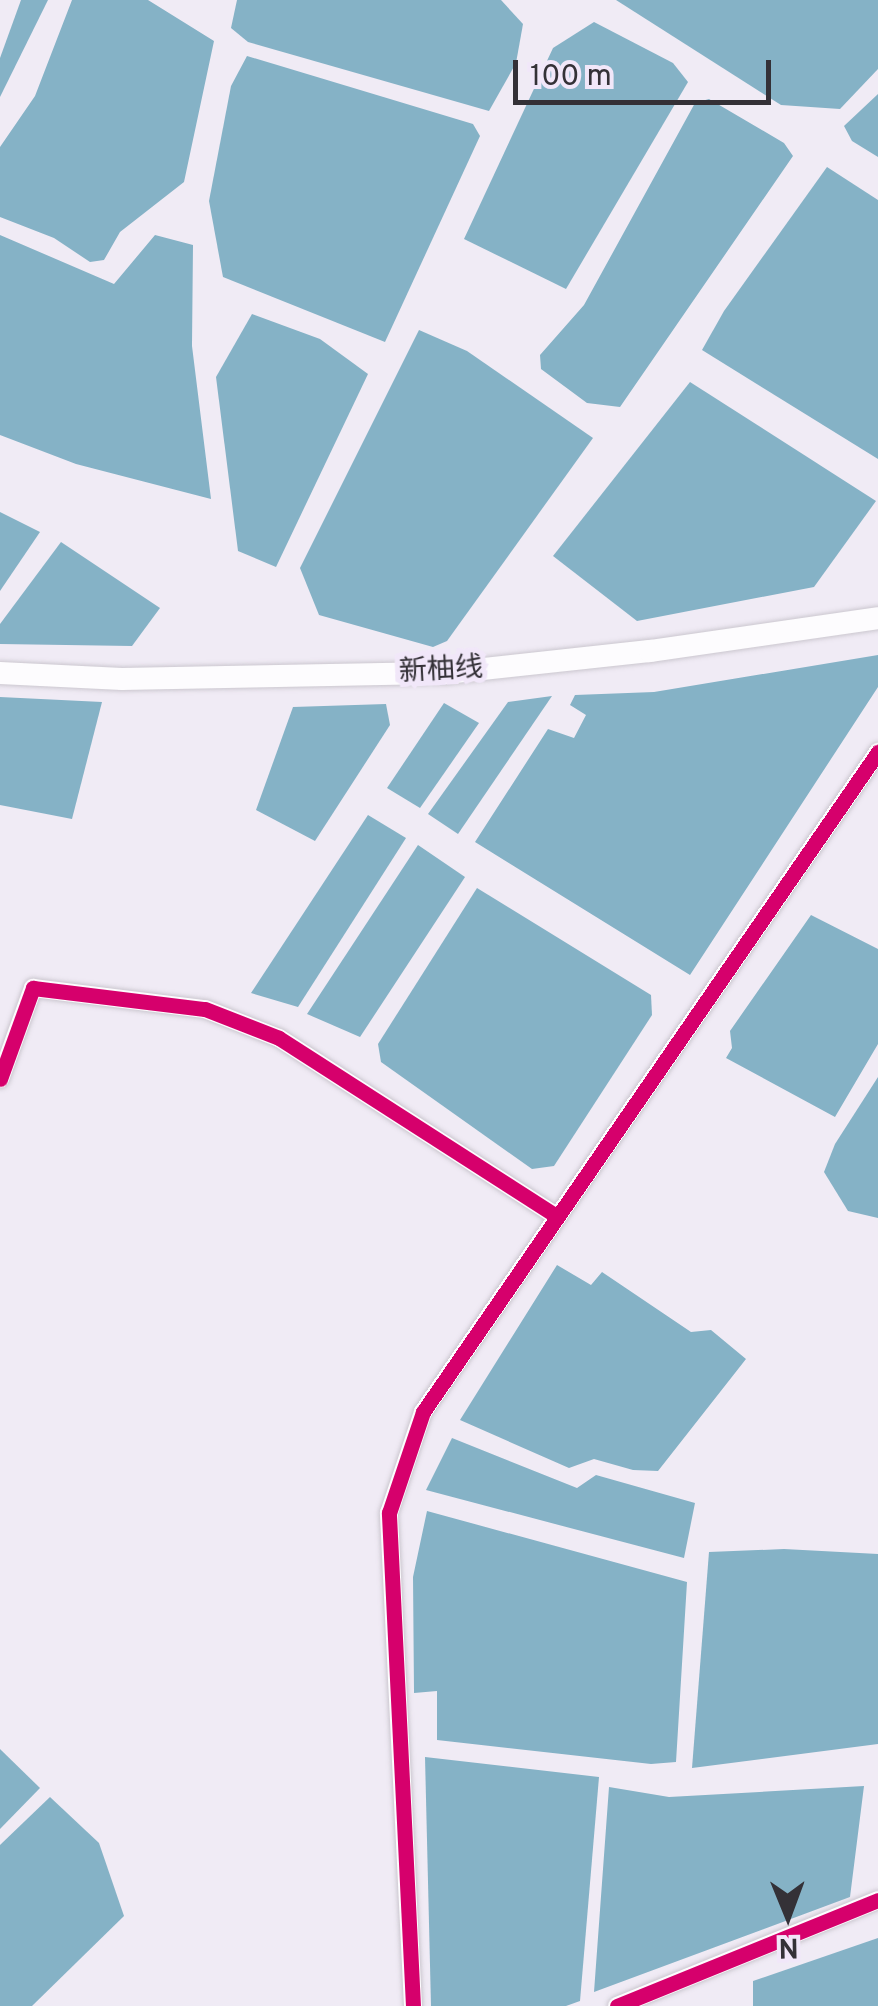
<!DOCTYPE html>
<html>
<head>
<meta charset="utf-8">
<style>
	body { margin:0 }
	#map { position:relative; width:878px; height:2006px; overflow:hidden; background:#f0ebf5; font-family:Overpass,"Noto Sans SC",sans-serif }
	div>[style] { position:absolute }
	.water>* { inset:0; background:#85b2c6 }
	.roads { filter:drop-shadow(0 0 2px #cbc7cf) drop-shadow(0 0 2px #cbc7cf) }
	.minor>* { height:18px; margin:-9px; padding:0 9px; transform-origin:9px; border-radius:9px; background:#fdfcfe }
	.major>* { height:22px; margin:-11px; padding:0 11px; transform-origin:11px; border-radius:11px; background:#fdfcfe }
	.cycleway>* { height:15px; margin:-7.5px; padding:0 7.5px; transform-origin:7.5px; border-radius:7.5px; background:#d6006c }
	span { translate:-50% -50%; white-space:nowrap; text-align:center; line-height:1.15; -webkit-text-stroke:10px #f1e7f9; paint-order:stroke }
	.street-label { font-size:28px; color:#343137 }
	.north { position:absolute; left:738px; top:1866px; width:100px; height:100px; -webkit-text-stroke:8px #f1e7f9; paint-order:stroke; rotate:179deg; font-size:28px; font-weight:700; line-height:40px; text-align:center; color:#343137 }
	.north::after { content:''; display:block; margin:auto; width:35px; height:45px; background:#343137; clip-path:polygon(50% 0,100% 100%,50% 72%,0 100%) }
	.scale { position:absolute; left:513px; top:60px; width:258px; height:45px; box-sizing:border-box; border:5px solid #343137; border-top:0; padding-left:12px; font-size:30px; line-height:35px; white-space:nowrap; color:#343137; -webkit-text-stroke:8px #f1e7f9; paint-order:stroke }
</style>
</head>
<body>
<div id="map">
	<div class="water">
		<div style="clip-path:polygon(21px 0,48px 0,0 97px,0 58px)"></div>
		<div style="clip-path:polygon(72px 0,148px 0,214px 41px,184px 182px,120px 232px,104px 260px,90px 262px,54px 238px,0 217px,0 147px,35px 96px)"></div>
		<div style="clip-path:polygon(237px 0,501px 0,523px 24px,516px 63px,489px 111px,248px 42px,231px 28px)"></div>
		<div style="clip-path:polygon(616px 0,878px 0,878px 69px,840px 109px,781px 105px)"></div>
		<div style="clip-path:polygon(594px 22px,673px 63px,688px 82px,566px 289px,464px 239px,553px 48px)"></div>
		<div style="clip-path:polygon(247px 56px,473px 124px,480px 136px,385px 342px,223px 277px,209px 201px,231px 86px)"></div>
		<div style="clip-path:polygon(878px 94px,878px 157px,852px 141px,844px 126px)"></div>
		<div style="clip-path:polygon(709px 99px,784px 143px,793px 156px,620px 407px,587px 403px,541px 369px,540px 355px,584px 305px,695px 103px)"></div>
		<div style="clip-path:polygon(827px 167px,878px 200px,878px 459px,702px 350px,724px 311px)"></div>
		<div style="clip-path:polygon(0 235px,114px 284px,155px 235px,193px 245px,192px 346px,211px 499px,76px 464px,0 435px)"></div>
		<div style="clip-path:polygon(252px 314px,320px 339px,368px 374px,276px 567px,238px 551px,216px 377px)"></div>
		<div style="clip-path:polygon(419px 330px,467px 351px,593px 438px,447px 641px,433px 647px,319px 615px,300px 568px)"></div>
		<div style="clip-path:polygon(690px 382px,876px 501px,814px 587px,637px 621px,553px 556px)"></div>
		<div style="clip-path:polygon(0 512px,40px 532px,0 591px)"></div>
		<div style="clip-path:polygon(61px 542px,160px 608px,132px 646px,0 644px,0 624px)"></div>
		<div style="clip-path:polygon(878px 655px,878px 687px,690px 975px,475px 842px,548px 729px,574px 738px,586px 715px,570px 705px,575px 695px,654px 692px)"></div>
		<div style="clip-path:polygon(552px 696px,458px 834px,428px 814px,508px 702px)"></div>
		<div style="clip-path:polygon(0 697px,102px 702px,72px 819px,0 805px)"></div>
		<div style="clip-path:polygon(444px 703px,479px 723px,420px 808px,387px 788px)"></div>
		<div style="clip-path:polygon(386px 704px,390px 725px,315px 841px,256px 810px,293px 707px)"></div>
		<div style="clip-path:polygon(368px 815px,406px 838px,298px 1007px,251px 993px)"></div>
		<div style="clip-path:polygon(418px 845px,465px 877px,360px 1037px,307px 1014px)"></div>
		<div style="clip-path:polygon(477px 888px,651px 995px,652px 1015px,554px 1166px,532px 1169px,381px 1062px,378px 1044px)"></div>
		<div style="clip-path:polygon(811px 915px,878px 949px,878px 1044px,835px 1117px,726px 1058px,732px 1048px,730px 1031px)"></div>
		<div style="clip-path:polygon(878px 1077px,878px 1218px,848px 1211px,824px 1172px,835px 1144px)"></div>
		<div style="clip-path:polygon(557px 1265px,591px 1285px,602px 1272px,691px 1332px,711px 1330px,746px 1359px,658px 1471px,633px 1470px,594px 1459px,569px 1468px,460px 1420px)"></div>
		<div style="clip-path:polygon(452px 1438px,577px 1488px,596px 1475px,695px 1503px,684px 1558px,426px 1490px)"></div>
		<div style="clip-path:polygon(427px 1511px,687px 1582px,676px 1762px,651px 1764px,437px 1740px,437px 1691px,414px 1693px,413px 1577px)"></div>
		<div style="clip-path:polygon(784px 1549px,878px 1554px,878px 1744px,692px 1768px,709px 1552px)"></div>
		<div style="clip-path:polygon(0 1749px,40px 1788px,0 1829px)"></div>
		<div style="clip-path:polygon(425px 1757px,599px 1777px,580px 2001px,566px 2006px,431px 2006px)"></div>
		<div style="clip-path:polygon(864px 1786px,850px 1897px,594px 1992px,609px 1787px,669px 1797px)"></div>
		<div style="clip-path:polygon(50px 1797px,99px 1843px,124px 1916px,32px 2006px,0 2006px,0 1845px)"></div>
		<div style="clip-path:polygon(878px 1938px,878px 2006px,753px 2006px,753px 1981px)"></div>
	</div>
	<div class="roads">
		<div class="minor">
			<div style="left:0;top:1079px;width:97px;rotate:-70.1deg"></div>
			<div style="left:33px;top:988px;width:173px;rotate:7deg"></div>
			<div style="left:205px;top:1009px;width:79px;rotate:21.4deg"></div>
			<div style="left:279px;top:1038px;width:329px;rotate:32.7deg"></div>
			<div style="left:413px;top:2006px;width:494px;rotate:-92.8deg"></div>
			<div style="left:389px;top:1513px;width:107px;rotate:-71.4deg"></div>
			<div style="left:423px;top:1412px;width:802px;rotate:-55.42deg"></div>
			<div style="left:617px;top:2006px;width:282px;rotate:-22.1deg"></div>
		</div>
		<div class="major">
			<div style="left:0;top:673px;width:122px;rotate:2.8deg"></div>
			<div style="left:122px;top:679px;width:325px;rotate:-1.1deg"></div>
			<div style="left:447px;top:673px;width:204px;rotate:-6.2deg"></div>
			<div style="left:650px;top:651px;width:230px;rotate:-8.2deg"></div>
		</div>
	</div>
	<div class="cycleway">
		<div style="left:0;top:1079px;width:97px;rotate:-70.1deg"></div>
		<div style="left:33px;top:988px;width:173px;rotate:7deg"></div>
		<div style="left:205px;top:1009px;width:79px;rotate:21.4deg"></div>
		<div style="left:279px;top:1038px;width:329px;rotate:32.7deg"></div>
		<div style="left:413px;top:2006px;width:494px;rotate:-92.8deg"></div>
		<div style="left:389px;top:1513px;width:107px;rotate:-71.4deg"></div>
		<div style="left:423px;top:1412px;width:802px;rotate:-55.42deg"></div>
		<div style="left:617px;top:2006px;width:282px;rotate:-22.1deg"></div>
	</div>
	<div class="street-label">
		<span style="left:441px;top:671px;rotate:-3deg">新柚线</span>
	</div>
	<div class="north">N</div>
	<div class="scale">100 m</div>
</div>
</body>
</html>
